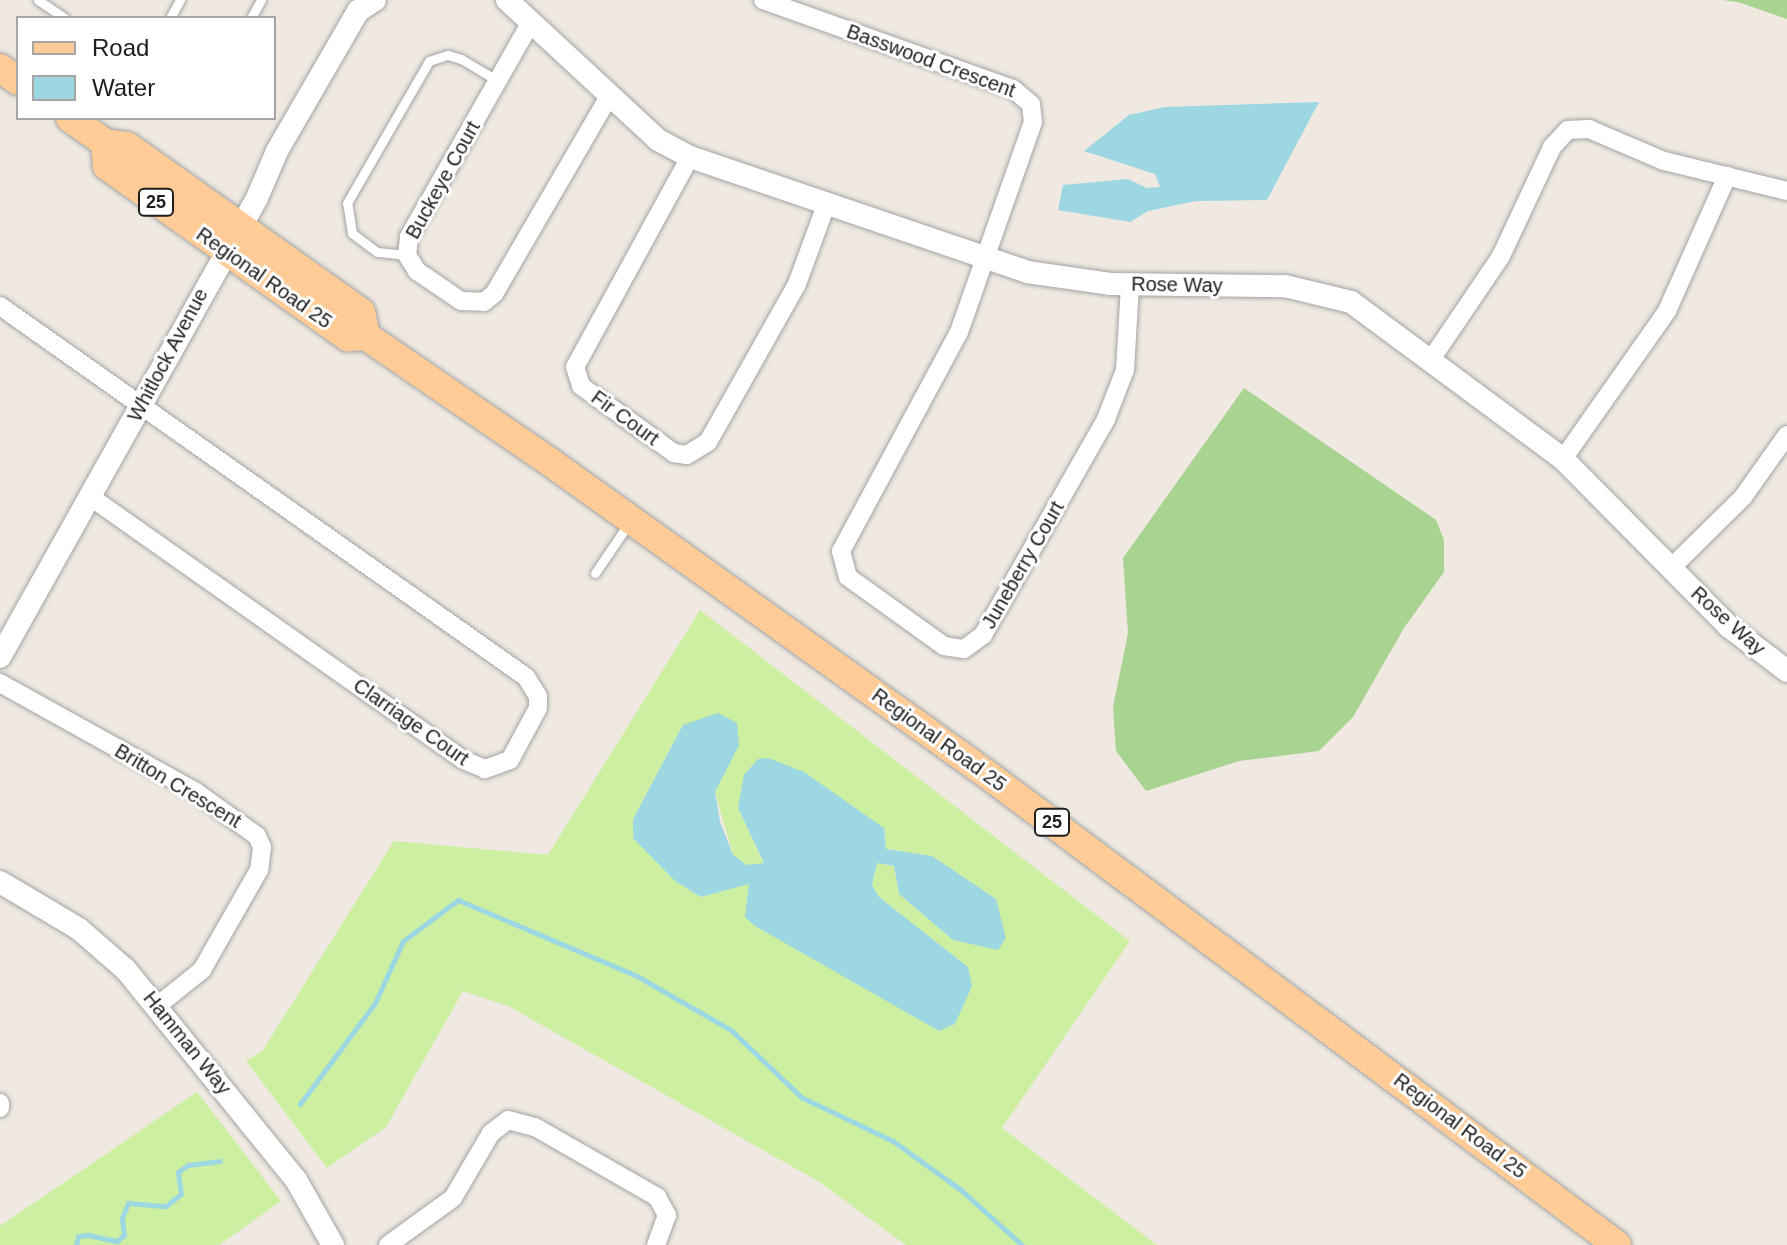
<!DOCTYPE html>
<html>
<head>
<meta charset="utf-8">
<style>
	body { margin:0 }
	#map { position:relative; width:1787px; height:1245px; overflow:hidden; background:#efe9e1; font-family:Helvetica,sans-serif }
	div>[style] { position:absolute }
	.grass>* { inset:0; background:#cdefa1 }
	.forest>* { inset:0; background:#a9d391 }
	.water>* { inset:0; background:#9cd7e2 }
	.stream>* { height:5px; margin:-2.5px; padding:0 2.5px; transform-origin:2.5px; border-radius:2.5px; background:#9cd7e2 }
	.roads { filter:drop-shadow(0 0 2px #a4a4a4) drop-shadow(0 0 2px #a4a4a4) }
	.service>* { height:9px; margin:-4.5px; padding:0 4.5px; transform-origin:4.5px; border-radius:4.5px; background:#fff }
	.minor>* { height:18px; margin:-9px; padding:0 9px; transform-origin:9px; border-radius:9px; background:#fff }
	.tertiary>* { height:22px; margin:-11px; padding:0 11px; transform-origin:11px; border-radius:11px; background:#fff }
	.primary>* { height:28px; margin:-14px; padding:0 14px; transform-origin:14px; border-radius:14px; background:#ffcb96 }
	span { translate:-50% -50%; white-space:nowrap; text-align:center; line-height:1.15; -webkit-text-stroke:6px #fff; paint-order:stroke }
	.shield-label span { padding:2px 6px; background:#fff; border:2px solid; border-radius:6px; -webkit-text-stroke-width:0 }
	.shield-label { font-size:18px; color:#1d1d1d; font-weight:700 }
	.street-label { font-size:20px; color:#1d1d1d }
	.legend { position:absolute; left:16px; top:16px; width:260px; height:104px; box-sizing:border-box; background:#fff; border:2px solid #a5a5a5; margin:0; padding:10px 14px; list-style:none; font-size:24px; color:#1d1d1d }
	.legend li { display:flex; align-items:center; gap:16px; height:40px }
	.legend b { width:40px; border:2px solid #a5a5a5 }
</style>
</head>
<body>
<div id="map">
	<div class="grass">
		<div style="clip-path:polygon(evenodd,700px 610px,1130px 941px,1002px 1128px,1157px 1245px,906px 1245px,818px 1181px,508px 1006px,463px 991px,386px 1127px,327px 1168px,246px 1061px,263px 1050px,394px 841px,548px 855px,700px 610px,683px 725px,727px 768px,715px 792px,733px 855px,747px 865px,764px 864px,738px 808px,884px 828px,886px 849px,898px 850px,973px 942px,953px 940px,899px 894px,894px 866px,877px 863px,872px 885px,879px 897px,968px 967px,746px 901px,752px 889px,749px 883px,701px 897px,675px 881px,633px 838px,633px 819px,683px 725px)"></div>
		<div style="clip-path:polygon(197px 1092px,281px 1201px,219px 1245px,0 1245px,0 1226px)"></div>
	</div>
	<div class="forest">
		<div style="clip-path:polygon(1722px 0,1787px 0,1787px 19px,1738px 2px)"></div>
		<div style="clip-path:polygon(1244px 388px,1436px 520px,1444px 540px,1444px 572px,1404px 628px,1353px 717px,1319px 751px,1239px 761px,1146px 791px,1116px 751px,1113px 707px,1128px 633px,1123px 558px)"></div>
	</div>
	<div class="water">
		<div style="clip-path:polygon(1319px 102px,1267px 200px,1196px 201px,1148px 211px,1130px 222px,1058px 210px,1063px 185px,1128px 179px,1147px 188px,1160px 187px,1155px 174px,1084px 151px,1129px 115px,1165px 107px)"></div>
		<div style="clip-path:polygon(718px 713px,737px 723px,739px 745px,715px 792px,720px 822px,733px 855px,747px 865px,764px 863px,738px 808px,744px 775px,758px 759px,768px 758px,804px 772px,884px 828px,886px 849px,932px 856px,996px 899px,1006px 938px,998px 950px,953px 940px,899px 894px,894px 866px,877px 863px,872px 885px,879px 897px,968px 967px,972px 986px,955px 1024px,939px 1031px,755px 926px,745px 917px,749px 884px,701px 897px,675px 881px,633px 838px,633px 819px,683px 725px)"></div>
	</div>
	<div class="stream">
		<div style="left:300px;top:1104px;width:126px;rotate:-53.4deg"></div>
		<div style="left:375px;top:1003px;width:68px;rotate:-65.7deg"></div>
		<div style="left:403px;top:941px;width:69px;rotate:-36.7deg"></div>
		<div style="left:458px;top:900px;width:194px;rotate:23deg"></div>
		<div style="left:637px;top:976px;width:108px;rotate:29.9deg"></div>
		<div style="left:731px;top:1030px;width:97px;rotate:43.7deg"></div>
		<div style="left:801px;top:1097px;width:102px;rotate:25.6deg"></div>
		<div style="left:893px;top:1141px;width:84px;rotate:35.8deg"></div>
		<div style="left:961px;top:1190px;width:82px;rotate:42deg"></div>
		<div style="left:76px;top:1245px;width:9px;rotate:-77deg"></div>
		<div style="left:78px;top:1236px;width:10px;rotate:-6deg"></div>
		<div style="left:88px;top:1235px;width:30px;rotate:12deg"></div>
		<div style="left:117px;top:1241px;width:9px;rotate:-41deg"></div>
		<div style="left:124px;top:1235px;width:17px;rotate:-97deg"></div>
		<div style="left:122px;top:1218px;width:16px;rotate:-68deg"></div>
		<div style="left:128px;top:1203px;width:38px;rotate:5deg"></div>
		<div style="left:166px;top:1206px;width:19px;rotate:-39deg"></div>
		<div style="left:181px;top:1194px;width:22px;rotate:-98deg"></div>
		<div style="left:178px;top:1172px;width:12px;rotate:-35deg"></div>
		<div style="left:188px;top:1165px;width:32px;rotate:-7deg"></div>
	</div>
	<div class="roads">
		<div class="service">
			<div style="left:38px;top:0;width:32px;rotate:34deg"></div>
			<div style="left:170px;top:18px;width:21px;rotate:-61deg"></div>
			<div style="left:251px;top:18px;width:21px;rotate:-61deg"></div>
			<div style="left:407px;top:255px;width:30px;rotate:-174deg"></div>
			<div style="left:377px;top:252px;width:31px;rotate:-143deg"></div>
			<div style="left:352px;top:233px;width:30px;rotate:-99deg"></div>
			<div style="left:347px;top:203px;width:164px;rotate:-60deg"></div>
			<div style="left:429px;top:61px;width:20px;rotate:-18deg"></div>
			<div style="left:448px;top:55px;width:14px;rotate:17deg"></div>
			<div style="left:461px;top:59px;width:43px;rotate:30.7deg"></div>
			<div style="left:595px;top:573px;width:60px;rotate:-55.8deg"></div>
		</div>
		<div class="minor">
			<div style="left:763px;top:0;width:265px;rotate:19.6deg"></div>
			<div style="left:1013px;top:89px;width:23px;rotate:40deg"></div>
			<div style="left:1031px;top:104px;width:18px;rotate:84deg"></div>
			<div style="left:1033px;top:122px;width:223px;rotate:109.4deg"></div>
			<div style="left:959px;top:332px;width:249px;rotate:118.3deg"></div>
			<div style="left:841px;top:551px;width:27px;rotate:75deg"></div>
			<div style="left:848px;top:577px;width:118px;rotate:35.7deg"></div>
			<div style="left:944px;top:646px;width:20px;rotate:9deg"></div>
			<div style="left:964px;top:649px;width:24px;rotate:-36deg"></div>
			<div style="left:983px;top:635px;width:249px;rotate:-60.3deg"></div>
			<div style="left:1106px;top:419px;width:53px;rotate:-68.8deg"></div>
			<div style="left:1125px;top:370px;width:85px;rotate:-86.6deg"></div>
			<div style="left:531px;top:22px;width:247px;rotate:119.6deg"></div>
			<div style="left:409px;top:237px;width:18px;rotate:96deg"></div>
			<div style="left:407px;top:255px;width:19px;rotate:58deg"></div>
			<div style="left:417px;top:271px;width:53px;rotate:34.3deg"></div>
			<div style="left:461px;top:301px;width:23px;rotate:2deg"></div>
			<div style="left:484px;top:302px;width:13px;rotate:-39deg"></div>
			<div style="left:494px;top:294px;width:230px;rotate:-59.8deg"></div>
			<div style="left:690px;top:157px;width:239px;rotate:118.7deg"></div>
			<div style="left:575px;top:367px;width:20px;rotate:72deg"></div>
			<div style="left:581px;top:386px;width:115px;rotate:35.8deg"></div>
			<div style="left:674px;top:453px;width:13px;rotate:9deg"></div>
			<div style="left:687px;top:455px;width:25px;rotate:-32deg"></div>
			<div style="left:708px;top:442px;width:181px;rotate:-60.6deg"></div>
			<div style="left:797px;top:284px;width:84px;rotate:-69.8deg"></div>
			<div style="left:0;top:306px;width:644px;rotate:35.2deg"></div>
			<div style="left:526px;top:677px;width:22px;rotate:58deg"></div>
			<div style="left:538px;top:696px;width:12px;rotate:90deg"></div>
			<div style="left:538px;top:708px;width:59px;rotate:118.3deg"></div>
			<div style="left:510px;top:760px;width:27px;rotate:160deg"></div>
			<div style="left:485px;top:769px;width:25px;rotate:-157deg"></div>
			<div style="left:462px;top:759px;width:456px;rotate:-144.8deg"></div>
			<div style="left:1432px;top:358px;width:123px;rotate:-55.9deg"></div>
			<div style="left:1501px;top:256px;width:120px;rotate:-64.9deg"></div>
			<div style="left:1552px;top:147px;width:23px;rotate:-47deg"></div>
			<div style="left:1568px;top:130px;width:21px;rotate:-3deg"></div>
			<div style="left:1589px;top:129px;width:82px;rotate:23.1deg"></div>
			<div style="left:1664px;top:161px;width:127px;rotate:13.7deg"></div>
			<div style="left:1563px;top:459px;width:181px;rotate:-54.9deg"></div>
			<div style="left:1667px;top:311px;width:148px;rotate:-66deg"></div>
			<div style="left:1672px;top:567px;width:100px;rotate:-44.6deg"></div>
			<div style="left:1743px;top:497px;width:76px;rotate:-54.6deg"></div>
			<div style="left:0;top:683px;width:224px;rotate:29.1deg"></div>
			<div style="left:196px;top:792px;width:75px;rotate:35.8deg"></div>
			<div style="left:257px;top:836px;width:12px;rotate:66deg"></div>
			<div style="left:262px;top:847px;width:23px;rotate:97deg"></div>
			<div style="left:259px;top:870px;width:95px;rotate:119.8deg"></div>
			<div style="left:212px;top:952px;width:21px;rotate:119deg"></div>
			<div style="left:202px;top:970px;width:58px;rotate:141.3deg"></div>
			<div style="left:0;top:1103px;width:5px;rotate:90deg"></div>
			<div style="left:388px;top:1245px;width:80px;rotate:-35.9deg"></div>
			<div style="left:453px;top:1198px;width:75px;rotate:-59.7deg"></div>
			<div style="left:491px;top:1133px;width:21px;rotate:-37deg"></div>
			<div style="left:508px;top:1120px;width:28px;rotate:15deg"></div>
			<div style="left:535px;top:1127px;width:141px;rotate:29.8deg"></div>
			<div style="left:657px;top:1197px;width:21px;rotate:61deg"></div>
			<div style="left:667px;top:1215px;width:32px;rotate:110deg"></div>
		</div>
		<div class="tertiary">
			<div style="left:507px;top:0;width:206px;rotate:42.8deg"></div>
			<div style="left:658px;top:140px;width:36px;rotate:28deg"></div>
			<div style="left:690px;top:157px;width:356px;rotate:18.8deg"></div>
			<div style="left:1027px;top:272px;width:84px;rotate:8.2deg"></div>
			<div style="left:1110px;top:284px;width:175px;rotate:0.7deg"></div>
			<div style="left:1285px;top:286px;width:68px;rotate:13.6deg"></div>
			<div style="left:1351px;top:302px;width:264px;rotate:36.5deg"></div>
			<div style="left:1563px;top:459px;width:235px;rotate:45.3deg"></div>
			<div style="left:1728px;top:626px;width:74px;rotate:37.3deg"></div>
			<div style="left:0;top:657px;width:526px;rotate:-60.75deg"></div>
			<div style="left:257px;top:198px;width:51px;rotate:-66.9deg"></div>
			<div style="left:277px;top:151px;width:162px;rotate:-59.9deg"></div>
			<div style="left:358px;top:11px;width:20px;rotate:-33deg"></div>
			<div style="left:0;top:882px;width:92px;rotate:30.7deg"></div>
			<div style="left:79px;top:929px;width:62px;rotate:41.1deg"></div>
			<div style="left:126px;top:970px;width:270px;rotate:51deg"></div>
			<div style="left:296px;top:1180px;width:75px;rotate:60.4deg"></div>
		</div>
		<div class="primary">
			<div style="left:0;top:68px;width:22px;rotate:36deg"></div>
			<div style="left:70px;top:118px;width:43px;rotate:35.5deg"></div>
			<div style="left:105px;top:143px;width:22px;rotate:8deg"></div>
			<div style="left:127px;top:146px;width:287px;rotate:35.4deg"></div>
			<div style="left:361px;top:312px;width:25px;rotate:78deg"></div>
			<div style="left:105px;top:143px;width:23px;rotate:85deg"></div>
			<div style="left:107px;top:166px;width:296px;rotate:35.4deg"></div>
			<div style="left:348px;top:337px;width:18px;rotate:-3deg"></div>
			<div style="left:366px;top:336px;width:223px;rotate:34.4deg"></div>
			<div style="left:550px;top:462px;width:538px;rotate:35.55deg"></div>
			<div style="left:988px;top:775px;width:785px;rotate:36.77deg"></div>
		</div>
	</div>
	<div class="shield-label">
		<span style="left:156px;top:202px">25</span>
		<span style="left:1052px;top:822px">25</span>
	</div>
	<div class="street-label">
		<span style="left:931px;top:61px;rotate:20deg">Basswood Crescent</span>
		<span style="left:443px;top:180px;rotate:-61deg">Buckeye Court</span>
		<span style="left:264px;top:278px;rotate:35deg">Regional Road 25</span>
		<span style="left:1177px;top:285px;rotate:1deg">Rose Way</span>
		<span style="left:168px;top:355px;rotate:-62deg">Whitlock Avenue</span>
		<span style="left:625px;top:418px;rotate:36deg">Fir Court</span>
		<span style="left:1023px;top:565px;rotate:-60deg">Juneberry Court</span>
		<span style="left:1728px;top:621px;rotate:42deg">Rose Way</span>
		<span style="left:411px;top:722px;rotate:35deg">Clarriage Court</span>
		<span style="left:939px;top:740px;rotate:36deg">Regional Road 25</span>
		<span style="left:178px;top:786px;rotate:31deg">Britton Crescent</span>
		<span style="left:187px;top:1043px;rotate:51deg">Hamman Way</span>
		<span style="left:1460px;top:1126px;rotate:37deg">Regional Road 25</span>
	</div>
	<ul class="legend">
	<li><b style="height:10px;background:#ffcb96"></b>Road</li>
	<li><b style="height:22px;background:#9cd7e2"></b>Water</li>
	</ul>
</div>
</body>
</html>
